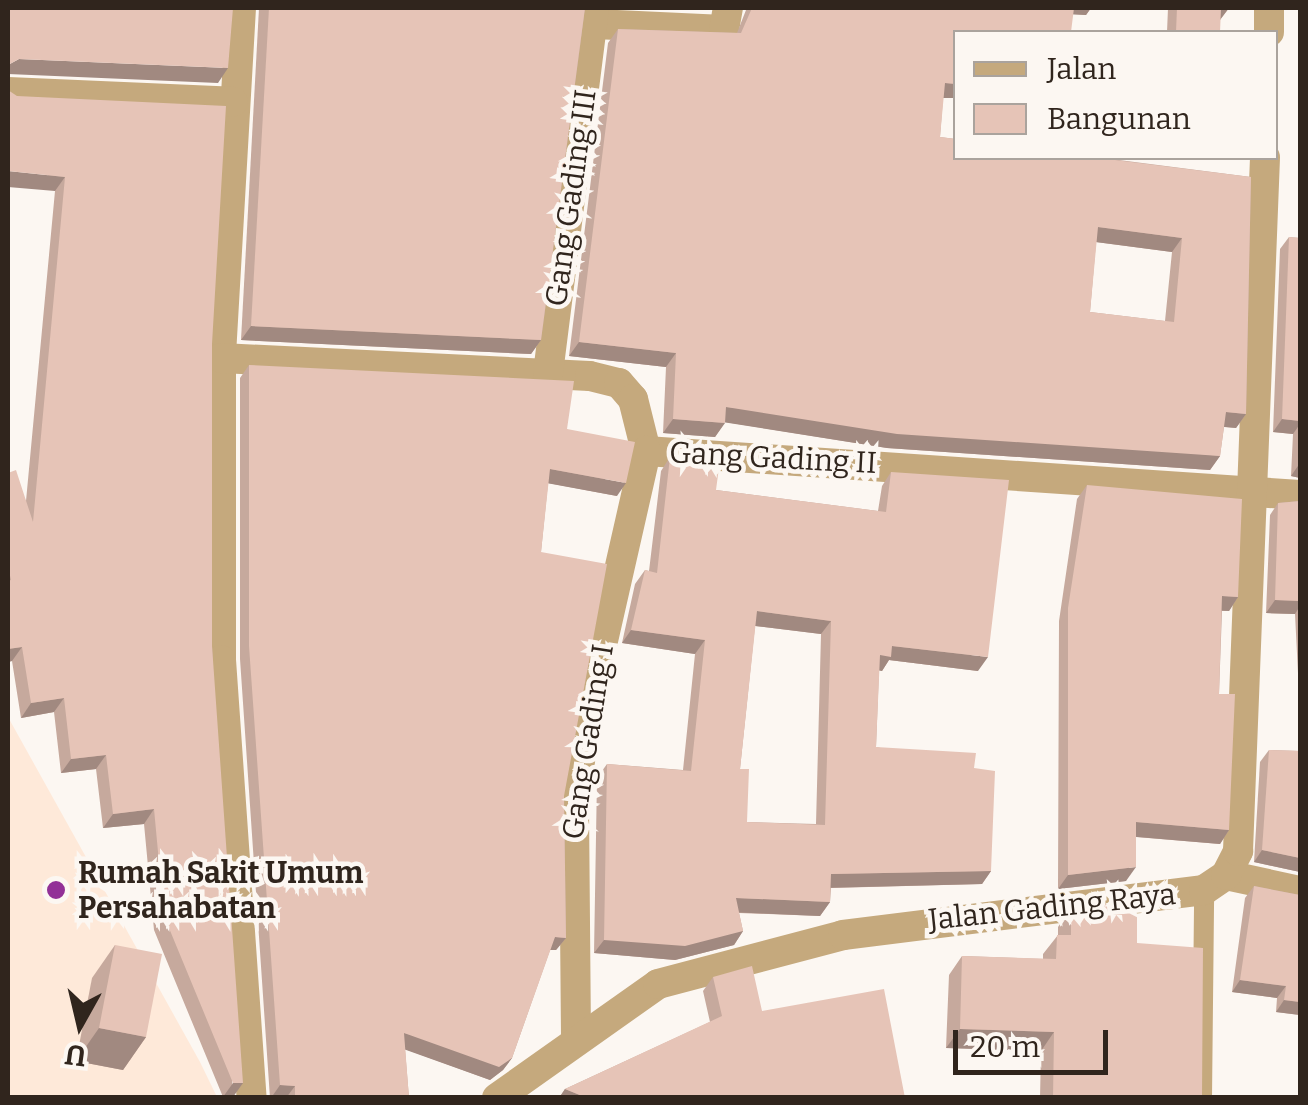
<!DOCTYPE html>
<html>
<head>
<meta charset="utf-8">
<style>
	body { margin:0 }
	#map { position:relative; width:1308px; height:1105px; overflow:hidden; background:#fcf7f2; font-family:Bitter,serif }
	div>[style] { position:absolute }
	.built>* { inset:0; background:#fee9d9 }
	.lane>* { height:20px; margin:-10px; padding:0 10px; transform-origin:10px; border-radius:10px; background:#c5a97d }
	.street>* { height:30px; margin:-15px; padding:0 15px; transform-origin:15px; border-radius:15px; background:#c5a97d }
	.wall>* { inset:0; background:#c6a99d }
	.shaded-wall>* { inset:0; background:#a18980 }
	.building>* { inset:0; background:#e6c4b7 }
	.dots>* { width:28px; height:28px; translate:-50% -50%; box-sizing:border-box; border:5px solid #fcf7f2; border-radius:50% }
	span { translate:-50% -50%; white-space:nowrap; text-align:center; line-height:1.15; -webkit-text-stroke:9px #fcf7f2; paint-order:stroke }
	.street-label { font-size:30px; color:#30251d }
	.poi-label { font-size:30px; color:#30251d; font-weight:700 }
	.left { translate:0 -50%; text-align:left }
	.frame { position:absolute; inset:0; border:10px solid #30251d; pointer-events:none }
	.legend { position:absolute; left:953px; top:30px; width:325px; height:130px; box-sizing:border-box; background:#fcf7f2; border:2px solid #aaa39d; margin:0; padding:12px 18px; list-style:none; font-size:30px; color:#30251d }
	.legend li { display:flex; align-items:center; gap:20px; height:50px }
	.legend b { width:50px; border:2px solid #aaa39d }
	.north { position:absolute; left:30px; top:975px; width:100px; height:100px; -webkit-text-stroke:8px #fcf7f2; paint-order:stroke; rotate:188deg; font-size:28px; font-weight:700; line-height:40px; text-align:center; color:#30251d }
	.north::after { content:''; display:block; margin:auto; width:35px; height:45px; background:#30251d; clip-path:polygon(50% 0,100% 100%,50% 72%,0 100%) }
	.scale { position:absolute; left:953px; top:1030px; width:155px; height:45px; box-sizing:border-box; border:5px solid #30251d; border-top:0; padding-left:12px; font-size:30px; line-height:35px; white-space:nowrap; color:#30251d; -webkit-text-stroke:8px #fcf7f2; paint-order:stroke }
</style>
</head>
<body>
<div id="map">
	<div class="built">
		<div style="clip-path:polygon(8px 717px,200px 1062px,217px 1097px,8px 1097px)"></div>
	</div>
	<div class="lane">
		<div style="left:1202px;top:1098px;width:208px;rotate:-89.4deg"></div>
	</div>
	<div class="street">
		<div style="left:241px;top:8px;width:351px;rotate:93.3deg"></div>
		<div style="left:221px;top:358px;width:302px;rotate:90deg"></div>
		<div style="left:221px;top:660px;width:439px;rotate:86deg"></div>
		<div style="left:595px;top:24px;width:129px;rotate:2.7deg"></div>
		<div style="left:724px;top:30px;width:22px;rotate:-80deg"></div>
		<div style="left:1269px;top:32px;width:24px;rotate:-90deg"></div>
		<div style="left:8px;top:92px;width:225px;rotate:2.5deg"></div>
		<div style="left:221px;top:358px;width:369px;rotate:2.8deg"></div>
		<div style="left:590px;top:376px;width:30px;rotate:14deg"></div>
		<div style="left:619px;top:383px;width:21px;rotate:49deg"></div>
		<div style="left:633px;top:399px;width:54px;rotate:76deg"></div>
		<div style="left:646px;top:451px;width:655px;rotate:3.85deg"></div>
		<div style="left:548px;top:373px;width:368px;rotate:-82.8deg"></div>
		<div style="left:1226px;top:875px;width:76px;rotate:12.2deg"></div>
		<div style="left:576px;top:1037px;width:226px;rotate:-90.5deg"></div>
		<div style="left:574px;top:811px;width:92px;rotate:-83.1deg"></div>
		<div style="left:585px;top:720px;width:276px;rotate:-77.2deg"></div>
		<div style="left:497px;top:1098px;width:197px;rotate:-35.3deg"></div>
		<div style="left:658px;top:984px;width:191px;rotate:-14.8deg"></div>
		<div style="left:843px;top:935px;width:364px;rotate:-7.1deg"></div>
		<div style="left:1204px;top:890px;width:27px;rotate:-34deg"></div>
		<div style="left:1226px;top:875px;width:27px;rotate:-63deg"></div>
		<div style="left:1238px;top:851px;width:694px;rotate:-87.77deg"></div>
	</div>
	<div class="wall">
		<div style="clip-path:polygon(259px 8px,585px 8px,541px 340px,531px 354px,241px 340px)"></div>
		<div style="clip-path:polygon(evenodd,744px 8px,1091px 8px,1086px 15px,1073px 14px,956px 98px,943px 98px,940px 137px,1251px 177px,1246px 414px,1236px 428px,1224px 427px,1220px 456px,1210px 470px,887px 448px,725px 422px,715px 437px,663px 433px,666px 367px,569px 356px,608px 43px,618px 29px,737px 33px,746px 10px,744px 8px,1096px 242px,1172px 252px,1165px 321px,1090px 312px,1096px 242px)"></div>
		<div style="clip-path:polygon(1168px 8px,1229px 8px,1220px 20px,1220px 32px,1167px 32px)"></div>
		<div style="clip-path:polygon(8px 90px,212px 344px,212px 646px,233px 1097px,223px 1097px,154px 930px,144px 824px,103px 828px,96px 769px,61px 773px,54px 712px,21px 718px,12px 661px,8px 662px,8px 473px,26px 501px,55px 191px)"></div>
		<div style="clip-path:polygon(1289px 237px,1300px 238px,1300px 478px,1291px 476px,1293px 434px,1273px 432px,1280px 249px)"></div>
		<div style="clip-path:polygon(249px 365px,567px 429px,617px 496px,548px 483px,541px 552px,564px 796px,566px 938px,556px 950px,550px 950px,512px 1058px,503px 1070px,490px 1080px,405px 1049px,409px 1098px,270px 1098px,240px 659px,240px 378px)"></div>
		<div style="clip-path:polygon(evenodd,670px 457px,716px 490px,878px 511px,882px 486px,891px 472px,978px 671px,889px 660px,882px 671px,879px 670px,876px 747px,974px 768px,991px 871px,982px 884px,831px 888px,830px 902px,820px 916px,739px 913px,743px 931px,734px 945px,675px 960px,594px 953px,597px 778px,607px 764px,683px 770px,695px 654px,622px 643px,635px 584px,645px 570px,649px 571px,661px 471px,670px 457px,755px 626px,821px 634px,816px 824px,747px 822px,740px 769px,755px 626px)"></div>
		<div style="clip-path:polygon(1087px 485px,1238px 597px,1229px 611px,1222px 611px,1219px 694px,1229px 830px,1220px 844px,1136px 837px,1126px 881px,1058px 889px,1059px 621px,1077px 499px)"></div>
		<div style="clip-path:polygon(1300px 501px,1300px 713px,1295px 614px,1266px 613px,1270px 515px,1278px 503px)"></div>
		<div style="clip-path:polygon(1269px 750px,1300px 751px,1300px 872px,1254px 862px,1260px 762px)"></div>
		<div style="clip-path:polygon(1254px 886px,1300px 895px,1300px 1015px,1276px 1012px,1277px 998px,1232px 992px,1245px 898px)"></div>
		<div style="clip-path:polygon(1071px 908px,1137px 943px,1202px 1098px,1040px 1098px,1041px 1051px,946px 1048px,949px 975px,962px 956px,1043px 959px,1043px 954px,1058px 935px,1058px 927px)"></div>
		<div style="clip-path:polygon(115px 945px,146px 1037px,123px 1070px,76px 1061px,92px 978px)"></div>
		<div style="clip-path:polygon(713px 977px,762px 1011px,905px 1098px,559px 1098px,565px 1089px,710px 1022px,703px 991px)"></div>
	</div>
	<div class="shaded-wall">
		<div style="clip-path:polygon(644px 8px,711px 8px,708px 10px)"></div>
		<div style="clip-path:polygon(1069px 8px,1091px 8px,1086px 15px,1064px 14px)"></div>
		<div style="clip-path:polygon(1220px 8px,1229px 8px,1219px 21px)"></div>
		<div style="clip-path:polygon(19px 59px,228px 68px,218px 83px,8px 74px,8px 65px)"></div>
		<div style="clip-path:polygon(945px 83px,956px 84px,956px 98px,935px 98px)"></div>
		<div style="clip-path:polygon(8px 171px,65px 177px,55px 191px,8px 187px)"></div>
		<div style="clip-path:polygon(1098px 227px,1182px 238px,1172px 252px,1088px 241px)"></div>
		<div style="clip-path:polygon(251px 326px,541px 340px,531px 354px,241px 340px)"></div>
		<div style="clip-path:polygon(579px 342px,676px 353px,666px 367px,569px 356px)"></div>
		<div style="clip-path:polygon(726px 407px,1220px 456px,1210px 470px,887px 448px,716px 421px)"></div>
		<div style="clip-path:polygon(1226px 412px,1246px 414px,1236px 428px,1216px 426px)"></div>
		<div style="clip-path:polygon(673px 419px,725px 423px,715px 437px,663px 433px)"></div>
		<div style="clip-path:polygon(1282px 419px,1300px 421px,1300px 424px,1293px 434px,1273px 432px)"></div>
		<div style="clip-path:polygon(1300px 463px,1300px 478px,1291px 476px)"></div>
		<div style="clip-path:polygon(550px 469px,626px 483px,617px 496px,541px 482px)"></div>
		<div style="clip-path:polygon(1222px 596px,1238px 597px,1229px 611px,1212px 610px)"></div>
		<div style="clip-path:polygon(1275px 600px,1300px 601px,1300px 606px,1295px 614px,1266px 613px)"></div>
		<div style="clip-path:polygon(757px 611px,831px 621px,821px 634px,747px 625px)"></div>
		<div style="clip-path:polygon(631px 630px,705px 640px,695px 654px,622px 643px)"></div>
		<div style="clip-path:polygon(892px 646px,988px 657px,978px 671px,889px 660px,882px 671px,870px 669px,880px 655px)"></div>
		<div style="clip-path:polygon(22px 647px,12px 661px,8px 662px,8px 649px)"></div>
		<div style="clip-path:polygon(64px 698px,54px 712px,21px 718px,31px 703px)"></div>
		<div style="clip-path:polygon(106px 755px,96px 769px,61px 773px,71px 759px)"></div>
		<div style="clip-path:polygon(154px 809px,144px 824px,103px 828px,113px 814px)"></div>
		<div style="clip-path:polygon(1136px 822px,1229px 830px,1220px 844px,1126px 836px)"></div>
		<div style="clip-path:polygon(1262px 850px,1300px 858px,1300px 872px,1254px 862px)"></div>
		<div style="clip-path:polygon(1136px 867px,1126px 881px,1058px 889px,1068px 875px)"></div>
		<div style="clip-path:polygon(991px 871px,982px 884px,821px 888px,831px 874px)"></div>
		<div style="clip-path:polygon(736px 898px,830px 902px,820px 916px,726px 912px)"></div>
		<div style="clip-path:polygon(743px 931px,734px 945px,675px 960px,594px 953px,604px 940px)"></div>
		<div style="clip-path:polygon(555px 937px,566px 938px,556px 950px,546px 950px)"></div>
		<div style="clip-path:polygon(1240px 980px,1286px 986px,1277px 998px,1232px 992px)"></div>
		<div style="clip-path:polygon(1284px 1000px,1300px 1002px,1300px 1015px,1276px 1012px)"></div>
		<div style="clip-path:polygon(99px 1028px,146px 1037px,123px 1070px,76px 1061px)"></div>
		<div style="clip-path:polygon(960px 1029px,1054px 1032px,1041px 1051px,946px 1048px)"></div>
		<div style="clip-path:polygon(404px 1033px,512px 1058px,503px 1070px,490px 1080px,395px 1046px)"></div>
		<div style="clip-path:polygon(233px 1083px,243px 1083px,233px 1097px,223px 1097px)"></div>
		<div style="clip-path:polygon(280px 1085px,295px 1086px,286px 1098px,271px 1098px)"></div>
		<div style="clip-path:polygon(565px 1089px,587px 1098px,559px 1098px)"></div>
	</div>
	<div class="building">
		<div style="clip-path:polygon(8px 8px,233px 8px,228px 68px,19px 59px,8px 65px)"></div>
		<div style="clip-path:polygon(269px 8px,585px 8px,541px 340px,251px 326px)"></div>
		<div style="clip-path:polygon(evenodd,752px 8px,1074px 8px,1071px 32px,956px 32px,956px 84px,945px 83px,940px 137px,956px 139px,956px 158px,1099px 158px,1251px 177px,1246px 414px,1226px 412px,1220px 456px,897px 434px,726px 407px,725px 423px,673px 419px,676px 353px,579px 342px,618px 29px,741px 33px,752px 8px,1098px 227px,1182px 238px,1174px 322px,1090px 312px,1098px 227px)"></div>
		<div style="clip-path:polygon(1177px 8px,1221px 8px,1220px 32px,1176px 32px)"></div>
		<div style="clip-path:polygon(8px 90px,17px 96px,226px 106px,212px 344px,212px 646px,243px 1083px,233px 1083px,164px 916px,154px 809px,113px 814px,106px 755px,71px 759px,64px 698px,31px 703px,22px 647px,8px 649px,8px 581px,11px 580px,8px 567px,8px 473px,16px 470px,33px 522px,65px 177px,8px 171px)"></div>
		<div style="clip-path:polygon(1289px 237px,1300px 238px,1300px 421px,1282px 419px)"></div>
		<div style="clip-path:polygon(249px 365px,574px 381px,567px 429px,635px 442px,626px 483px,550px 469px,541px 552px,607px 564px,564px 796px,566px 938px,555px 937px,512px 1058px,499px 1067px,404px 1033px,409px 1098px,295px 1098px,295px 1086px,280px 1085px,249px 646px)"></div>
		<div style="clip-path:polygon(evenodd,670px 457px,720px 460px,716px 490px,886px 512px,891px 472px,1009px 480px,988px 657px,892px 646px,891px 657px,880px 655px,876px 747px,976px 753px,974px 768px,995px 771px,991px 871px,831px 874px,830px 902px,736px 898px,743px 931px,685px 946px,604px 940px,607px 764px,691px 771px,705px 640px,631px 630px,645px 570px,657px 573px,670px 457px,757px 611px,831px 621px,825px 825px,747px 822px,749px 769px,740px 769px,757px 611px)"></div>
		<div style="clip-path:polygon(1087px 485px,1242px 499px,1238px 597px,1222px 596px,1219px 694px,1235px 694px,1229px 830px,1136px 822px,1136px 867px,1068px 875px,1068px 608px)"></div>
		<div style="clip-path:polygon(1300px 501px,1300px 601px,1275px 600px,1278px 503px)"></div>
		<div style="clip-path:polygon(1269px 750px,1300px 751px,1300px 858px,1262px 850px)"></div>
		<div style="clip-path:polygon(1254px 886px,1300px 895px,1300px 1002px,1284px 1000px,1286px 986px,1240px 980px)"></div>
		<div style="clip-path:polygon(1137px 900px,1137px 943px,1203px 948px,1202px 1098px,1053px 1098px,1054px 1032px,960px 1029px,962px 956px,1056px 959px,1057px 935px,1071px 935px,1071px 908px)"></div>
		<div style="clip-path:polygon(115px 945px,162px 954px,146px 1037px,99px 1028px)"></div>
		<div style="clip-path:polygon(752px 966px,762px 1011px,884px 989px,905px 1098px,587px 1098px,565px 1089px,722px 1016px,713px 977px)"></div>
	</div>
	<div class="dots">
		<div style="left:56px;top:890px;background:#923097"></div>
	</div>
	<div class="street-label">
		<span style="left:571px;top:198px;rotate:-82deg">Gang Gading III</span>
		<span style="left:773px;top:458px;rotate:3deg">Gang Gading II</span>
		<span style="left:588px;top:742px;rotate:-81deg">Gang Gading I</span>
		<span style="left:1052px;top:907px;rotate:-6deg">Jalan Gading Raya</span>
	</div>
	<div class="poi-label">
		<span class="left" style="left:78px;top:890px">Rumah Sakit Umum<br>Persahabatan</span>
	</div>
	<div class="frame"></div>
	<ul class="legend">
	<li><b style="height:12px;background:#c5a97d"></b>Jalan</li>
	<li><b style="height:28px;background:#e6c4b7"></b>Bangunan</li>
	</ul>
	<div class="north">U</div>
	<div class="scale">20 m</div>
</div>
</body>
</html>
